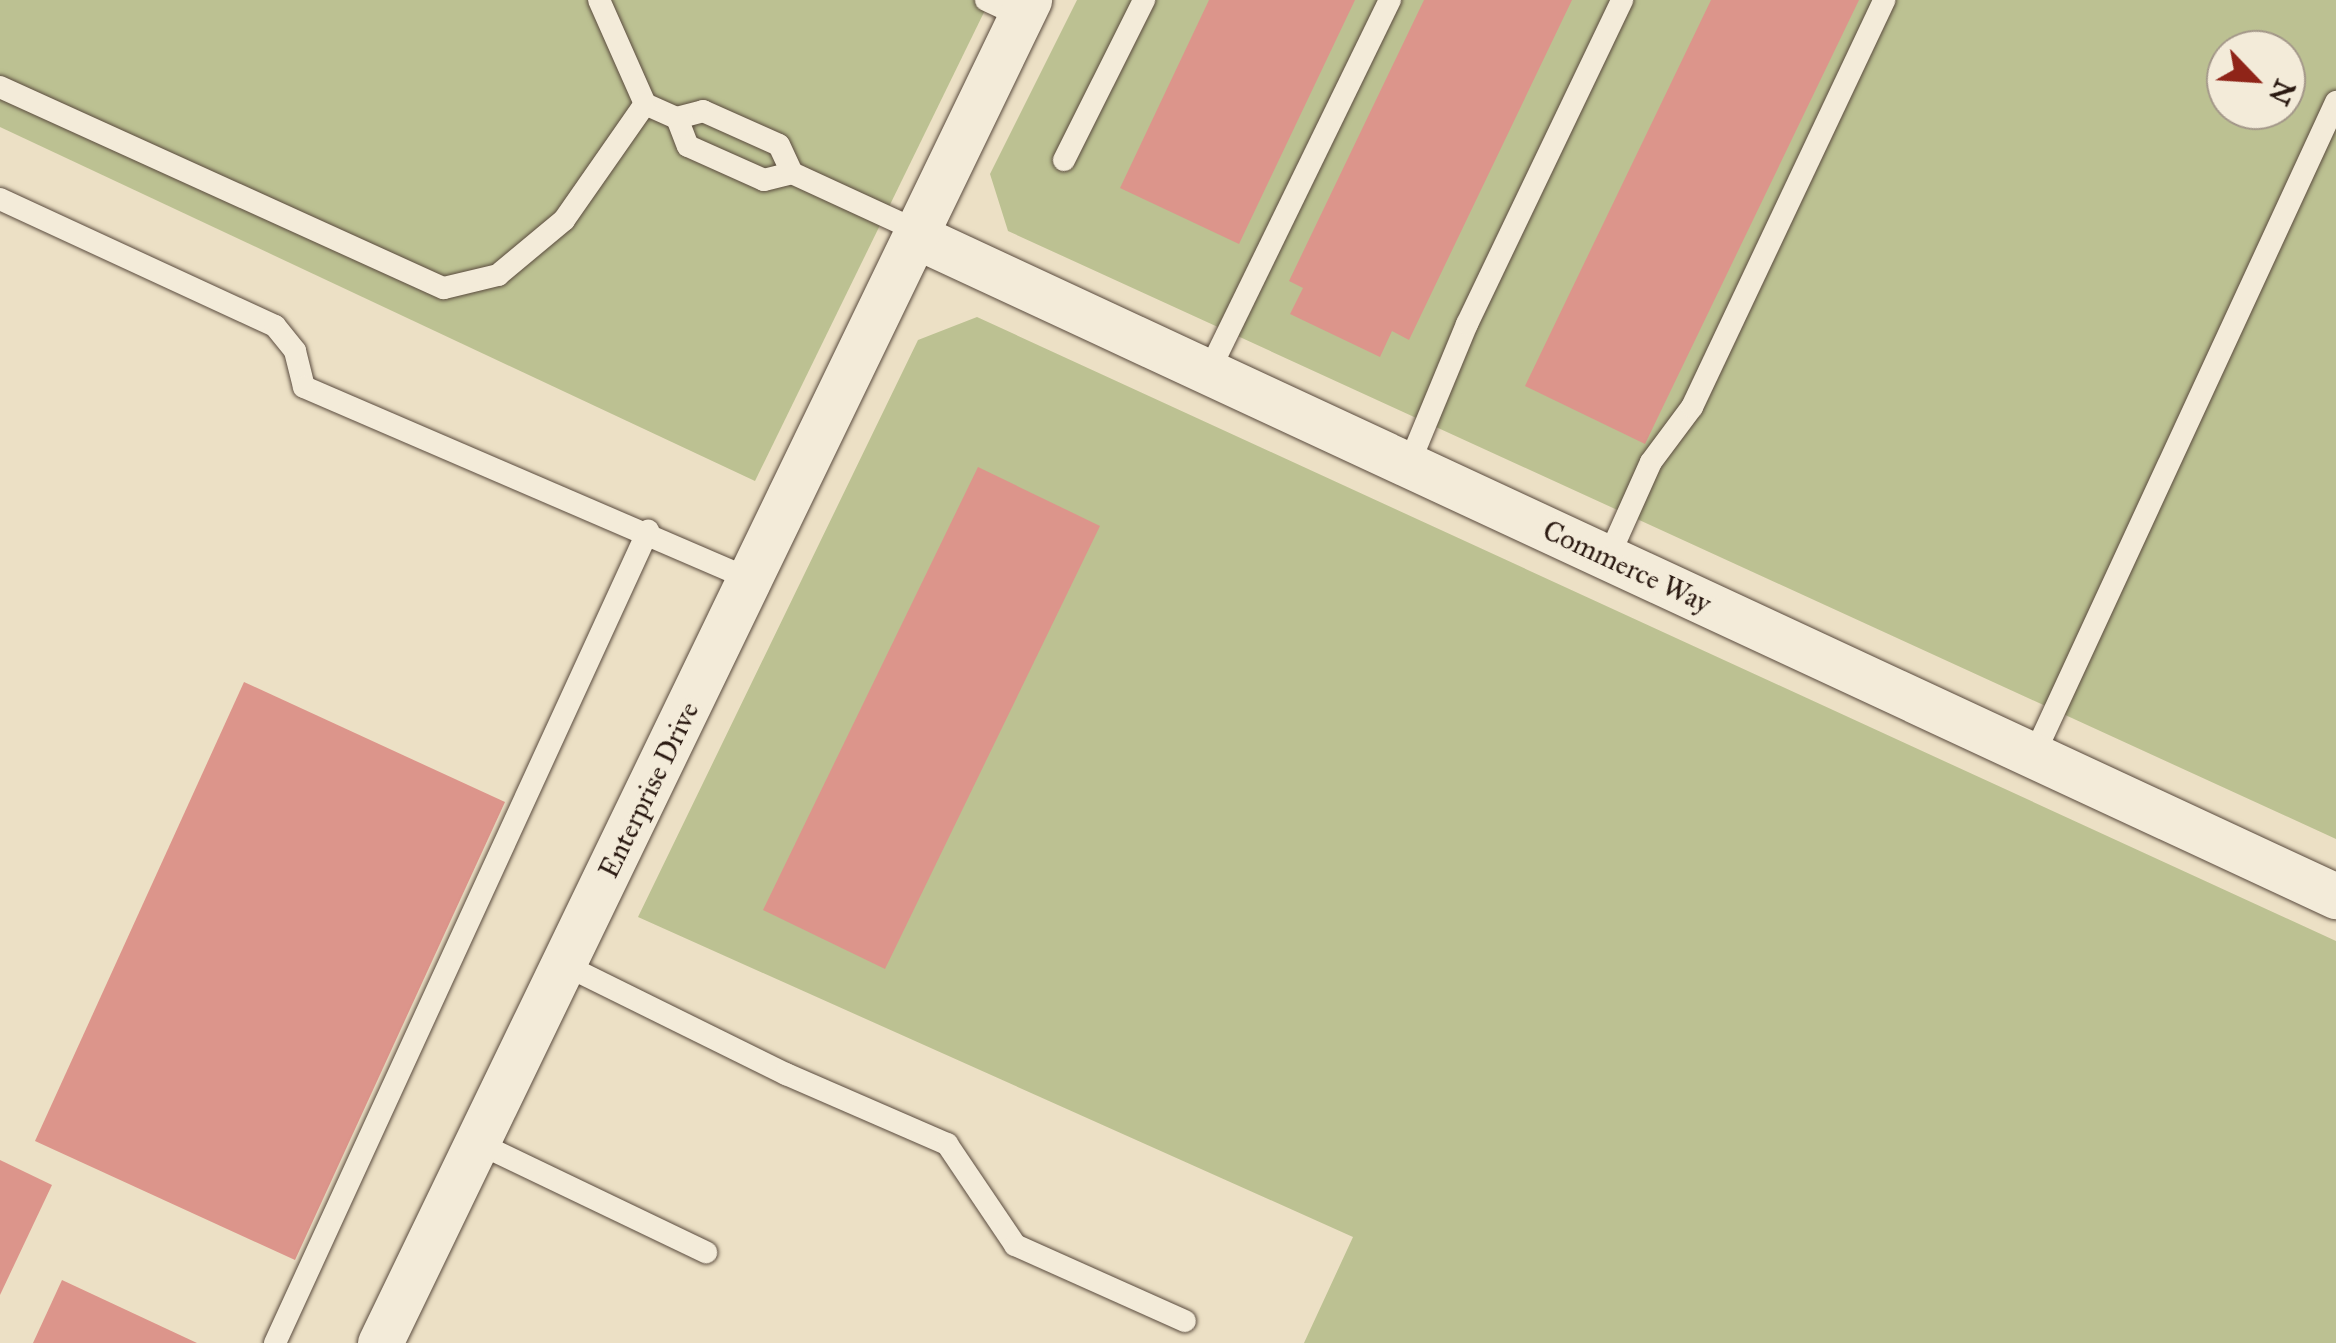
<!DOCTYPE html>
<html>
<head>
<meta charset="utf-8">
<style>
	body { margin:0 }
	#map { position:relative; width:2336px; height:1343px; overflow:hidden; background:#ece0c5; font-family:"IM FELL Great Primer",serif }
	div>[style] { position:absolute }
	.green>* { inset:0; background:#bcc192 }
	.building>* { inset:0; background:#dc958b }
	.roads { filter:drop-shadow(0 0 2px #5a4b3e) drop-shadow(0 0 2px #5a4b3e) }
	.lane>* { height:22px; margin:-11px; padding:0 11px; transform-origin:11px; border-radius:11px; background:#f3ebd9 }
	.street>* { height:45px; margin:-22.5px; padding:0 22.5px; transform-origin:22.5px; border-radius:22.5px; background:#f3ebd9 }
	span { translate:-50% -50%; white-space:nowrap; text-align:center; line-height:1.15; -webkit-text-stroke:10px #f3ebd9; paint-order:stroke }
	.street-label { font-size:28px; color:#2a1911 }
	.north { position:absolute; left:2206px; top:30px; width:100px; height:100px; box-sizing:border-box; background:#f3ebd9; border:2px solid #a39789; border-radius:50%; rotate:115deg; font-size:28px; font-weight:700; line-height:40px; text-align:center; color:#2a1911 }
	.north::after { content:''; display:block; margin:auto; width:35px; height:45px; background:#8f2418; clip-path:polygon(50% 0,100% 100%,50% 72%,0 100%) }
</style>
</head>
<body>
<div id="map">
	<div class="green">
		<div style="clip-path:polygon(0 0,990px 0,755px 481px,0 127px)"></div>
		<div style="clip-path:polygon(evenodd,1077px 0,2336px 0,2336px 839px,1008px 231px,990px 174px,1077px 0,2226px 50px,2286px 50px,2286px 110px,2226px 110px,2226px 50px)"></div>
		<div style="clip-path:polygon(977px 317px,2336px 941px,2336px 1343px,1304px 1343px,1353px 1237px,638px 917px,918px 340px)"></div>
	</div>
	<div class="building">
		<div style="clip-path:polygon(1209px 0,1355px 0,1239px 244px,1120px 188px)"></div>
		<div style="clip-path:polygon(1424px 0,1572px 0,1409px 340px,1392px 331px,1380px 357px,1290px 314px,1303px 288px,1289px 281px)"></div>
		<div style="clip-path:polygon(1711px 0,1859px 0,1645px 444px,1525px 386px)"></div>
		<div style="clip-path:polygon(978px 467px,1100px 526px,885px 969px,763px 910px)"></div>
		<div style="clip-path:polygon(244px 682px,505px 802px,295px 1260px,35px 1141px)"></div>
		<div style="clip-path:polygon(0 1160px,52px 1185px,0 1295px)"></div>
		<div style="clip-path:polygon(62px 1280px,197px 1343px,33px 1343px)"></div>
	</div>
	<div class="roads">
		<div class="lane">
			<div style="left:599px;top:0;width:114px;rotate:66.1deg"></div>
			<div style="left:645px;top:104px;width:35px;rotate:24deg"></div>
			<div style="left:677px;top:118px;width:27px;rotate:-15deg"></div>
			<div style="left:703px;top:111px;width:83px;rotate:24.1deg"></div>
			<div style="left:779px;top:145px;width:31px;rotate:65deg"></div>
			<div style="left:986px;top:0;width:38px;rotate:25deg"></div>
			<div style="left:0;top:87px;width:487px;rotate:24.4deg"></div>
			<div style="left:444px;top:288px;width:56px;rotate:-13.5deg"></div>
			<div style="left:498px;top:275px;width:86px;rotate:-39.8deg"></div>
			<div style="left:564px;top:220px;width:141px;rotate:-55.1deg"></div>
			<div style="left:677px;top:118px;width:30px;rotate:69deg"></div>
			<div style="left:688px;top:146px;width:83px;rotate:24.1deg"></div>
			<div style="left:764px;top:180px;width:29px;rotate:-14deg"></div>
			<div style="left:792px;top:173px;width:141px;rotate:24.7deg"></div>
			<div style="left:1064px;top:160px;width:179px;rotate:-63.4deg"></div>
			<div style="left:0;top:199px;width:303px;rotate:24.8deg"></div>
			<div style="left:275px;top:326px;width:32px;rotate:51deg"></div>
			<div style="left:295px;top:351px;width:37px;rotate:76deg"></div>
			<div style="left:304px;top:387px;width:489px;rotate:23.3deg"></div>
			<div style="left:1208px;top:373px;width:415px;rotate:-64deg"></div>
			<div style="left:1409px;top:464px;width:152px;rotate:-67.5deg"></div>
			<div style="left:1467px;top:324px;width:359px;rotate:-64.4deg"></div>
			<div style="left:1608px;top:558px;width:105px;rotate:-65.9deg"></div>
			<div style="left:1651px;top:462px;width:69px;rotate:-53.3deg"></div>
			<div style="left:1692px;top:407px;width:450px;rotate:-64.7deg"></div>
			<div style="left:2033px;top:757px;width:722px;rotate:-65.17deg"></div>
			<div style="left:563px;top:964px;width:249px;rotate:26.3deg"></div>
			<div style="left:786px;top:1074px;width:176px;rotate:23.5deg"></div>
			<div style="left:947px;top:1144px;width:122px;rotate:56deg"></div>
			<div style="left:1015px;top:1245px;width:186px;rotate:24.1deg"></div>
			<div style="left:478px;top:1143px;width:253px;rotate:25.6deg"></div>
			<div style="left:275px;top:1343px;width:894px;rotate:-65.33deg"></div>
		</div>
		<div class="street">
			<div style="left:918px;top:237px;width:1564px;rotate:24.93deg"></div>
			<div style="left:380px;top:1343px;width:1492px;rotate:-64.21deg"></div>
		</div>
	</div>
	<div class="street-label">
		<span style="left:1627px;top:567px;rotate:25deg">Commerce Way</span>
		<span style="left:649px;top:790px;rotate:-64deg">Enterprise Drive</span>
	</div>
	<div class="north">N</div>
</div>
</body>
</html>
